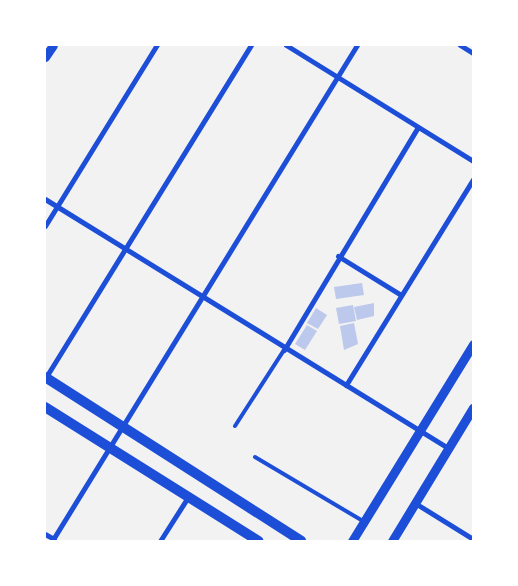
<!DOCTYPE html>
<html>
<head>
<meta charset="utf-8">
<style>
	body { margin:0 }
	#map { position:relative; width:518px; height:586px; overflow:hidden; background:#f2f2f2; font-family:"Asap Condensed",sans-serif }
	div>[style] { position:absolute }
	.building>* { inset:0; background:#bdc9ec }
	.service>* { height:4px; margin:-2px; padding:0 2px; transform-origin:2px; border-radius:2px; background:#1d4ed8 }
	.minor>* { height:5px; margin:-2.5px; padding:0 2.5px; transform-origin:2.5px; border-radius:2.5px; background:#1d4ed8 }
	.tertiary>* { height:9px; margin:-4.5px; padding:0 4.5px; transform-origin:4.5px; border-radius:4.5px; background:#1d4ed8 }
	.secondary>* { height:10px; margin:-5px; padding:0 5px; transform-origin:5px; border-radius:5px; background:#1d4ed8 }
	span { translate:-50% -50%; white-space:nowrap; text-align:center; line-height:1.15; -webkit-text-stroke:4.5px #fff; paint-order:stroke }
	.frame { position:absolute; inset:0; border:46px solid #fff; pointer-events:none }
</style>
</head>
<body>
<div id="map">
	<div class="building">
		<div style="clip-path:polygon(362px 283px,364px 295px,336px 299px,334px 287px)"></div>
		<div style="clip-path:polygon(374px 303px,374px 316px,357px 320px,354px 307px)"></div>
		<div style="clip-path:polygon(353px 305px,356px 321px,339px 324px,336px 308px)"></div>
		<div style="clip-path:polygon(316px 308px,327px 315px,318px 329px,307px 323px)"></div>
		<div style="clip-path:polygon(354px 323px,358px 344px,344px 350px,340px 326px)"></div>
		<div style="clip-path:polygon(307px 325px,317px 331px,305px 350px,295px 344px)"></div>
	</div>
	<div class="service">
		<div style="left:235px;top:426px;width:90px;rotate:-57.2deg"></div>
		<div style="left:255px;top:457px;width:126px;rotate:30.7deg"></div>
	</div>
	<div class="minor">
		<div style="left:286px;top:45px;width:220px;rotate:31.8deg"></div>
		<div style="left:460px;top:45px;width:15px;rotate:32deg"></div>
		<div style="left:45px;top:199px;width:474px;rotate:31.7deg"></div>
		<div style="left:45px;top:226px;width:213px;rotate:-58.3deg"></div>
		<div style="left:338px;top:256px;width:74px;rotate:31.8deg"></div>
		<div style="left:284px;top:350px;width:260px;rotate:-59deg"></div>
		<div style="left:46px;top:377px;width:390px;rotate:-58.3deg"></div>
		<div style="left:346px;top:385px;width:242px;rotate:-58.3deg"></div>
		<div style="left:415px;top:503px;width:68px;rotate:31.8deg"></div>
		<div style="left:45px;top:534px;width:10px;rotate:29deg"></div>
		<div style="left:52px;top:541px;width:582px;rotate:-58.41deg"></div>
		<div style="left:160px;top:541px;width:52px;rotate:-57.5deg"></div>
	</div>
	<div class="tertiary">
		<div style="left:45px;top:57px;width:14px;rotate:-56deg"></div>
		<div style="left:352px;top:541px;width:231px;rotate:-58.4deg"></div>
		<div style="left:392px;top:541px;width:156px;rotate:-58.7deg"></div>
	</div>
	<div class="secondary">
		<div style="left:45px;top:377px;width:304px;rotate:32.6deg"></div>
		<div style="left:45px;top:407px;width:252px;rotate:32.1deg"></div>
	</div>
	<div class="frame"></div>
</div>
</body>
</html>
